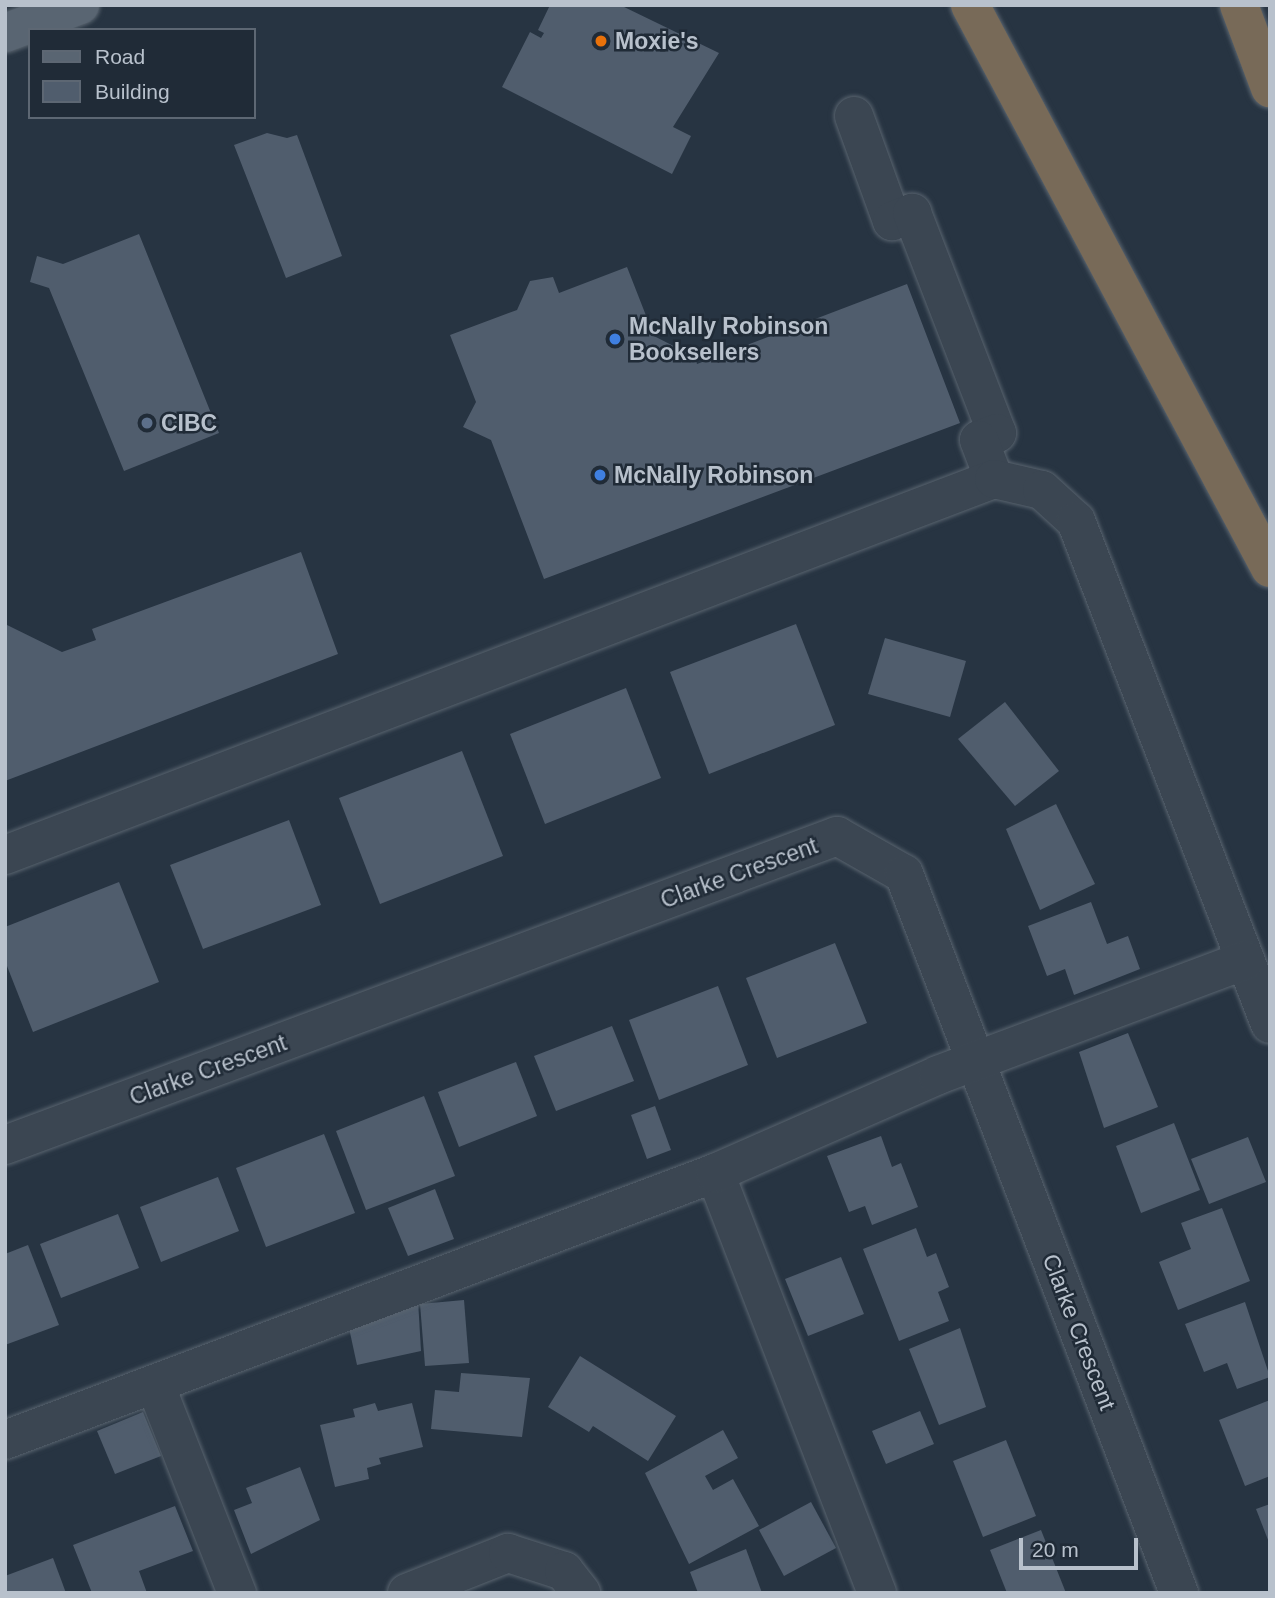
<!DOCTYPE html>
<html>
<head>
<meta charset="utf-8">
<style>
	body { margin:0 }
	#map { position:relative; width:1275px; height:1598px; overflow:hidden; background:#273442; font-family:Arial,sans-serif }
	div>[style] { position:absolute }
	.building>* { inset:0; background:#505d6d }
	.roads { filter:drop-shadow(0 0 2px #59646f) drop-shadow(0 0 2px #59646f) }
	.minor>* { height:38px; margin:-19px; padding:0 19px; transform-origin:19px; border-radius:19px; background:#3b4652 }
	.major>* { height:38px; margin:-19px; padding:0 19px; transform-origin:19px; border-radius:19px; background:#596572 }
	.highway>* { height:38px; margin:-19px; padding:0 19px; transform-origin:19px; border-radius:19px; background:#786a58 }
	.dots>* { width:19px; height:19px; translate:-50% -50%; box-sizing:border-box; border:4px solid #202b37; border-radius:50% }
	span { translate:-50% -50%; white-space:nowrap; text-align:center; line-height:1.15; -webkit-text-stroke:5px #202b37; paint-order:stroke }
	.poi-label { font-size:23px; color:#b8c1cc; font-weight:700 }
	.left { translate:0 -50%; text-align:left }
	.street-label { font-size:23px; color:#b8c1cc }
	.frame { position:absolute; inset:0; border:7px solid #b8c1cc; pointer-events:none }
	.legend { position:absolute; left:28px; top:28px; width:228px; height:91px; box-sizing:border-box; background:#202b37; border:2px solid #5d6773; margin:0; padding:9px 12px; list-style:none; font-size:21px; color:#b8c1cc }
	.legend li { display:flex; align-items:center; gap:14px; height:35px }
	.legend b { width:35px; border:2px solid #5d6773 }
	.scale { position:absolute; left:1019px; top:1538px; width:119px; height:32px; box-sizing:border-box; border:4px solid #b8c1cc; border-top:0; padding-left:9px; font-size:21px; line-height:24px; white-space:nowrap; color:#b8c1cc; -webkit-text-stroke:5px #202b37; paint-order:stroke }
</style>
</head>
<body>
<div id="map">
	<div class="building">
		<div style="clip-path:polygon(550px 5px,620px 5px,719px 53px,673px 127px,691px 136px,672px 174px,502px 87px,530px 32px,541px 38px,544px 33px,538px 30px)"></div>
		<div style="clip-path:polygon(267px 133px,287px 138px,297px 135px,342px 256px,286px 278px,234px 145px)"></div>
		<div style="clip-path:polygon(139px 234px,219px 433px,124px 471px,49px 288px,30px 282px,37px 256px,63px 264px)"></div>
		<div style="clip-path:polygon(627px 267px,654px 336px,695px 357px,697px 364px,907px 284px,960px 423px,544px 579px,491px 440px,463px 427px,476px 402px,450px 335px,517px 310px,530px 281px,553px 277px,559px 293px)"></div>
		<div style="clip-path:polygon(301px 552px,338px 654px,5px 781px,5px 624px,62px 652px,96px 640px,92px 629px)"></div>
		<div style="clip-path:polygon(796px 624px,835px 725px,709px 774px,670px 672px)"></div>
		<div style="clip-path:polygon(885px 638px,966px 661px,950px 717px,868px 694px)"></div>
		<div style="clip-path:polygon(626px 688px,661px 778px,545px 824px,510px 734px)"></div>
		<div style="clip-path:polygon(1005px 702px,1059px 771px,1015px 806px,958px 739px)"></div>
		<div style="clip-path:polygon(462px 751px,503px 856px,380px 904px,339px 798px)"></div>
		<div style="clip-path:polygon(1056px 804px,1095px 884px,1040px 910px,1006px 829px)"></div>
		<div style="clip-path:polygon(289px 820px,321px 905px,203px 949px,170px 865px)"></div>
		<div style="clip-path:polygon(119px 882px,159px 982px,33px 1032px,5px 961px,5px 927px)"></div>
		<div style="clip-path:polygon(1091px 902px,1107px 944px,1128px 936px,1140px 969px,1074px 995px,1065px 969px,1047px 976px,1028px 926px)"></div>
		<div style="clip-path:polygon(835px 943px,867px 1023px,777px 1058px,746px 978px)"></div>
		<div style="clip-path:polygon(718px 986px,748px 1065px,659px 1100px,629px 1020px)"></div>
		<div style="clip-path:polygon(612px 1026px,634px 1081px,556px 1111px,534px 1056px)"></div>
		<div style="clip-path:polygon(1128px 1033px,1158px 1107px,1104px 1128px,1079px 1052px)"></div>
		<div style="clip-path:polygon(516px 1062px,537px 1116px,459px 1147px,438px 1092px)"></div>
		<div style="clip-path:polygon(424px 1096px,455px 1176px,366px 1210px,336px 1131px)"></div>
		<div style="clip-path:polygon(655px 1106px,671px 1150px,647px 1159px,631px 1115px)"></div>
		<div style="clip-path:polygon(1174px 1123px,1200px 1190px,1141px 1213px,1116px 1146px)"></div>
		<div style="clip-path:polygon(324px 1134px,355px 1213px,266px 1247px,236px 1168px)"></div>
		<div style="clip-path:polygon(881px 1136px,892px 1167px,901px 1163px,918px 1207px,872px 1225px,865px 1206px,849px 1212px,827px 1156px)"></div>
		<div style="clip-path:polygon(1248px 1137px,1266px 1182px,1209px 1204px,1191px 1159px)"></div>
		<div style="clip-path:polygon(218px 1177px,239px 1231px,161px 1262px,140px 1207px)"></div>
		<div style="clip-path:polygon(435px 1189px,454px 1239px,408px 1256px,388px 1208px)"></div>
		<div style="clip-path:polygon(1222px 1208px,1250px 1281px,1178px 1310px,1159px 1262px,1191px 1249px,1181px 1223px)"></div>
		<div style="clip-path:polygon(118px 1214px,139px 1268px,61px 1298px,40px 1244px)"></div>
		<div style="clip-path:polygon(916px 1228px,927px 1257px,936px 1253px,949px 1287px,938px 1292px,949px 1321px,899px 1341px,863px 1249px)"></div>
		<div style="clip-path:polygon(28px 1245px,59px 1325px,5px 1345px,5px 1254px)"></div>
		<div style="clip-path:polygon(841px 1257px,864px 1314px,808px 1336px,785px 1279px)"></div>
		<div style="clip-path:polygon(418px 1300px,421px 1351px,357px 1365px,349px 1328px)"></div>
		<div style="clip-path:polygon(464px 1300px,469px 1363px,425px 1366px,420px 1304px)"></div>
		<div style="clip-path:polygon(1245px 1302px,1270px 1377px,1237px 1389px,1227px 1363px,1204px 1372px,1185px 1324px)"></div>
		<div style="clip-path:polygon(960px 1328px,986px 1407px,939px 1425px,909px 1349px)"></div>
		<div style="clip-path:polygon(580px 1356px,676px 1416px,648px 1461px,593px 1426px,589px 1432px,548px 1407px)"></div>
		<div style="clip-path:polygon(461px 1373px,530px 1378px,522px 1437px,431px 1429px,435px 1390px,459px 1392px)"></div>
		<div style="clip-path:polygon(1270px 1400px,1270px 1476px,1245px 1486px,1219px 1420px)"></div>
		<div style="clip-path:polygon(375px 1403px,378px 1411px,412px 1403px,423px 1447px,379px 1458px,381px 1464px,367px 1468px,369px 1479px,335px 1487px,320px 1425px,355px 1417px,353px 1409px)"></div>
		<div style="clip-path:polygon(920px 1411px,934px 1444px,886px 1464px,872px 1431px)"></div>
		<div style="clip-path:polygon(143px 1412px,161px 1456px,115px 1474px,97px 1431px)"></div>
		<div style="clip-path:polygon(723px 1430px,738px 1458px,705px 1476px,713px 1490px,733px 1479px,759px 1526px,689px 1564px,645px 1473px)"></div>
		<div style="clip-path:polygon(1006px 1440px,1036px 1516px,983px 1537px,953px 1461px)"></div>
		<div style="clip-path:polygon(300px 1467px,320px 1520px,251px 1554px,234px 1510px,252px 1503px,246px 1488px)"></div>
		<div style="clip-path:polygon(811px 1502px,836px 1548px,784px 1576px,759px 1530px)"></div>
		<div style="clip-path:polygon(1270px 1504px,1270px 1545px,1256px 1509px)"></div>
		<div style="clip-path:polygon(175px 1506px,193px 1551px,139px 1571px,147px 1593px,92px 1593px,73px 1545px)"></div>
		<div style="clip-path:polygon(1041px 1530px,1066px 1593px,1007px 1593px,990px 1550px)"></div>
		<div style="clip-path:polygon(746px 1549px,762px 1593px,698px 1593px,690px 1572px)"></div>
		<div style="clip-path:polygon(53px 1558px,66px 1593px,5px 1593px,5px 1576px)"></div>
	</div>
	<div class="roads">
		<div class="minor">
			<div style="left:854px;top:116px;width:112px;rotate:70.1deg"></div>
			<div style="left:892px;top:221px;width:22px;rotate:-22deg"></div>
			<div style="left:912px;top:213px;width:236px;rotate:68.9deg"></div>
			<div style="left:997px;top:433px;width:19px;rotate:159deg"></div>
			<div style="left:979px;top:440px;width:42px;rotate:69deg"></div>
			<div style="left:5px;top:855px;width:1058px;rotate:-20.82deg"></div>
			<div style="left:994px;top:479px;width:49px;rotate:12.9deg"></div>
			<div style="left:1042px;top:490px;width:46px;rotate:42.4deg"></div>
			<div style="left:1076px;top:521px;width:539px;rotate:68.91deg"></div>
			<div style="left:5px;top:1145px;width:888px;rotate:-20.37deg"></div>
			<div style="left:837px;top:836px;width:77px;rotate:29.6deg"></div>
			<div style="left:904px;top:874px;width:770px;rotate:69.07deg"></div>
			<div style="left:715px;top:1173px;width:450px;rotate:68.9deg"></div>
			<div style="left:155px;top:1384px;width:225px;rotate:68.6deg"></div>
			<div style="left:5px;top:1440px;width:759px;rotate:-20.61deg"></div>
			<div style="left:715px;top:1173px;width:244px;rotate:-23.7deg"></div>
			<div style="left:938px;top:1075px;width:328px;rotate:-20.5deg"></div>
			<div style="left:407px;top:1593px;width:109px;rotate:-21.6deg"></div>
			<div style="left:508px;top:1553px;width:59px;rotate:17.8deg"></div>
			<div style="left:564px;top:1571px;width:28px;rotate:52deg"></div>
		</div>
		<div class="major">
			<div style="left:5px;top:33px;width:80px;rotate:-20.5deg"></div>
		</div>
		<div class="highway">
			<div style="left:970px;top:5px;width:638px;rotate:61.95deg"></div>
			<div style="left:1239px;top:5px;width:89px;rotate:69.5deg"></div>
		</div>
	</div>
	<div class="dots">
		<div style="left:601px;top:41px;background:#e8710a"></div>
		<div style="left:615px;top:339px;background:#3f7fe0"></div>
		<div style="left:147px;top:423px;background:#5c6f8a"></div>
		<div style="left:600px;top:475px;background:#3f7fe0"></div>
	</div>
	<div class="poi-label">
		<span class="left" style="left:615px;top:41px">Moxie's</span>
		<span class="left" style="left:629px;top:339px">McNally Robinson<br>Booksellers</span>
		<span class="left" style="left:161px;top:423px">CIBC</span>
		<span class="left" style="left:614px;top:475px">McNally Robinson</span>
	</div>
	<div class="street-label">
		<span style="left:739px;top:873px;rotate:-20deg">Clarke Crescent</span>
		<span style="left:208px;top:1070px;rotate:-20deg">Clarke Crescent</span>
		<span style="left:1079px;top:1332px;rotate:69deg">Clarke Crescent</span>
	</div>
	<div class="frame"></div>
	<ul class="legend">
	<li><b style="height:9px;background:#596572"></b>Road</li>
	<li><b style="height:19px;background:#505d6d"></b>Building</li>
	</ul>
	<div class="scale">20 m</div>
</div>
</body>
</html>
